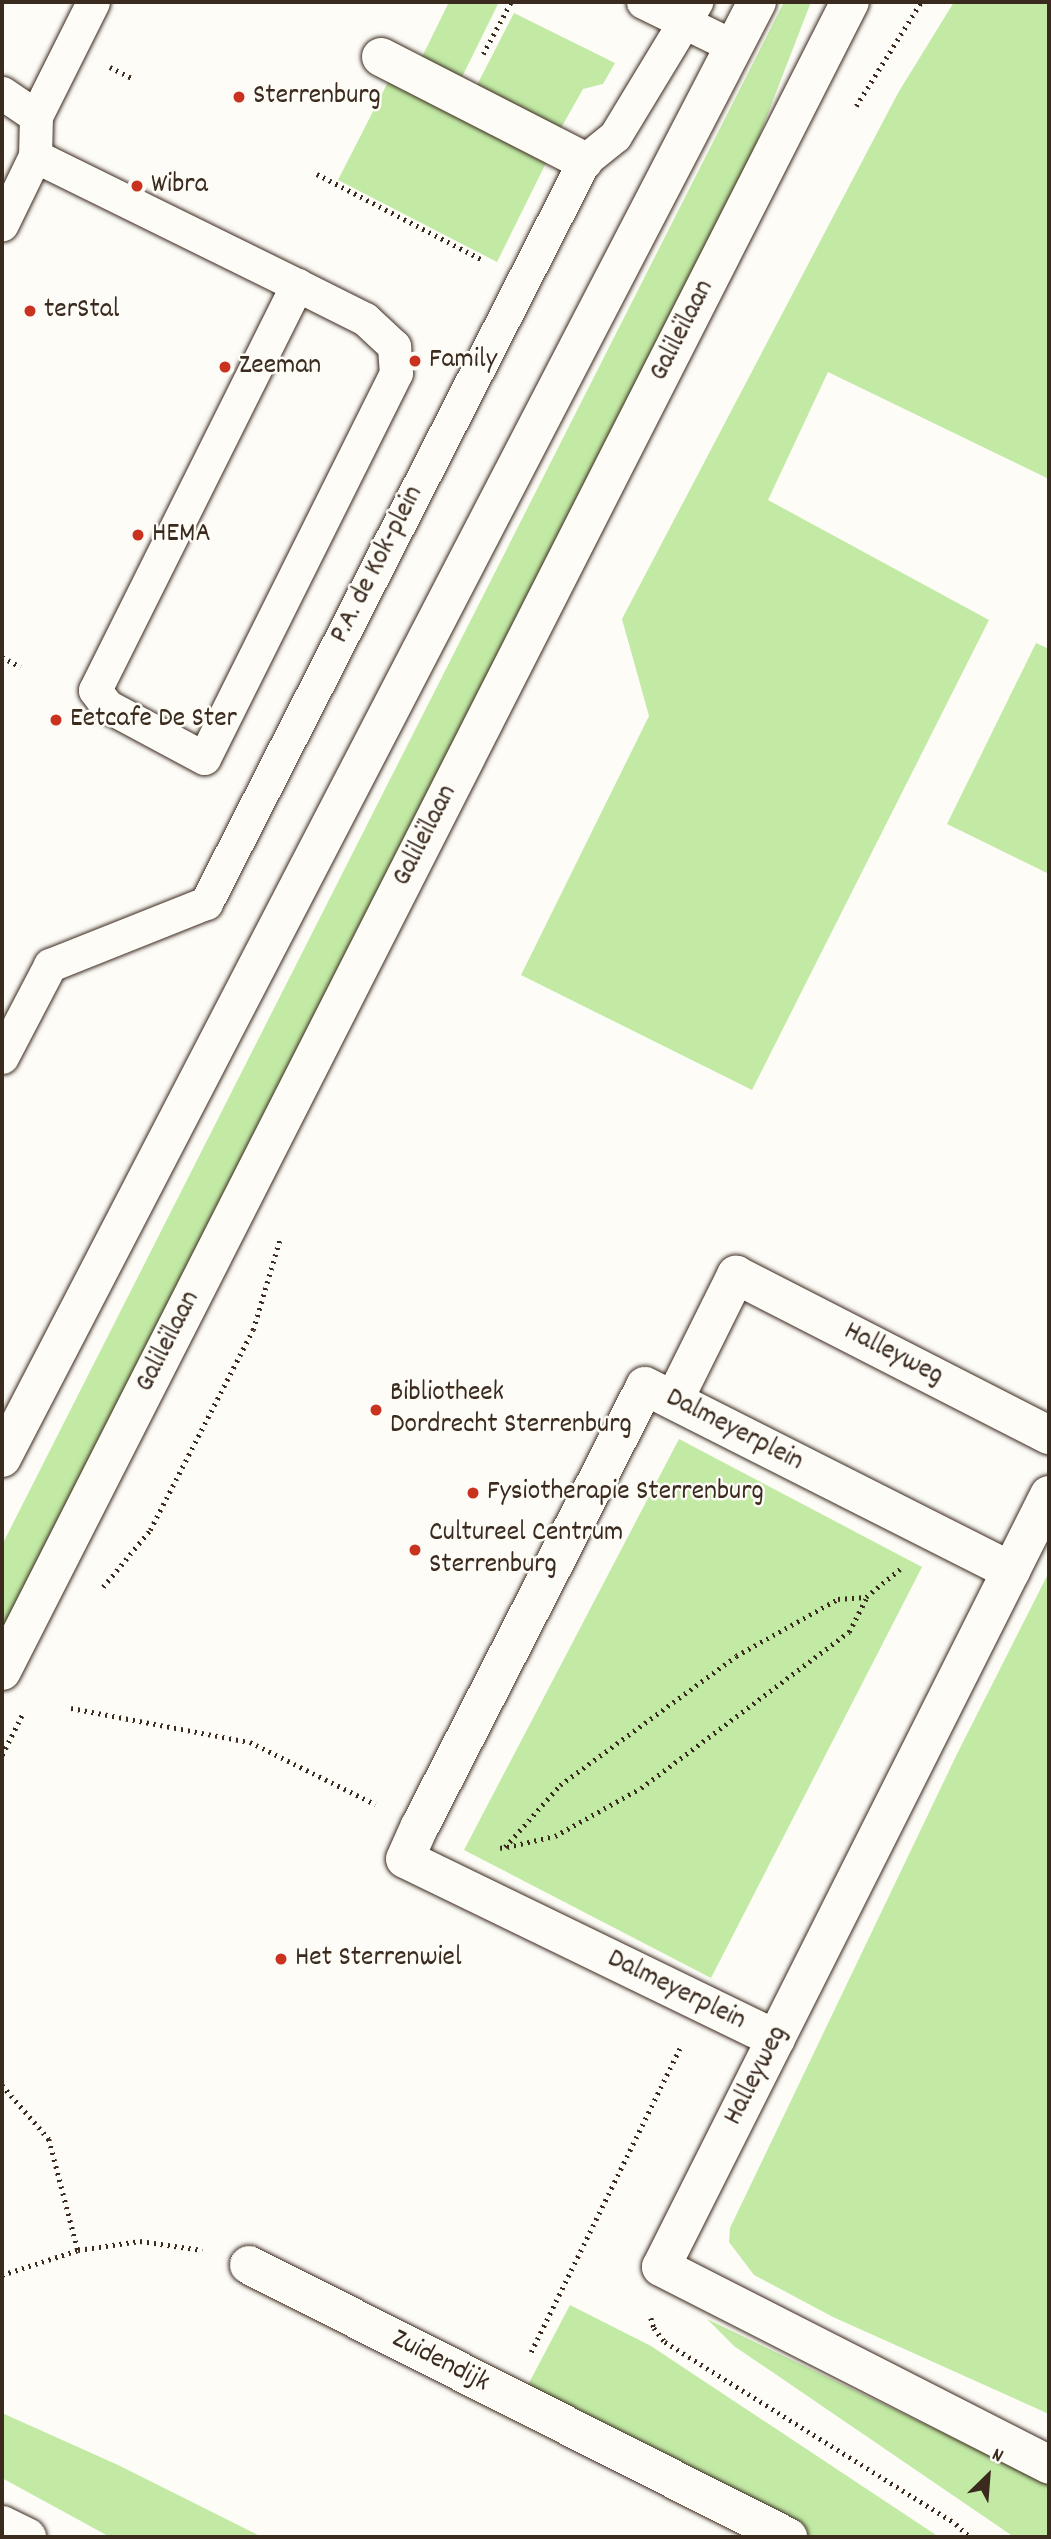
<!DOCTYPE html>
<html>
<head>
<meta charset="utf-8">
<style>
	body { margin:0 }
	#map { position:relative; width:1051px; height:2539px; overflow:hidden; background:#fdfcf7; font-family:Dekko,sans-serif }
	div>[style] { position:absolute }
	.green>* { inset:0; background:#c2eaa5 }
	.path>* { height:4.5px; margin-top:-2.25px; transform-origin:0; background:repeating-linear-gradient(90deg,#3b2a1e 0 2px,transparent 0 7px) }
	.roads { filter:drop-shadow(0 0 2px #3b2a1e) drop-shadow(0 0 2px #3b2a1e) }
	.service>* { height:33px; margin:-16.5px; padding:0 16.5px; transform-origin:16.5px; border-radius:16.5px; background:#fdfcf7 }
	.pedestrian>* { height:38px; margin:-19px; padding:0 19px; transform-origin:19px; border-radius:19px; background:#fdfcf7 }
	.minor>* { height:38px; margin:-19px; padding:0 19px; transform-origin:19px; border-radius:19px; background:#fdfcf7 }
	.tertiary>* { height:38px; margin:-19px; padding:0 19px; transform-origin:19px; border-radius:19px; background:#fdfcf7 }
	.dots>* { width:19px; height:19px; translate:-50% -50%; box-sizing:border-box; border:4px solid #fdfcf7; border-radius:50% }
	span { translate:-50% -50%; white-space:nowrap; text-align:center; line-height:1.15; -webkit-text-stroke:5px #fdfcf7; paint-order:stroke }
	.poi-label { font-size:28px; color:#3b2a1e }
	.left { translate:0 -50%; text-align:left }
	.street-label { font-size:28px; color:#3b2a1e }
	.frame { position:absolute; inset:0; border:4px solid #3b2a1e; pointer-events:none }
	.north { position:absolute; left:953px; top:2441px; width:70px; height:70px; -webkit-text-stroke:5px #fdfcf7; paint-order:stroke; rotate:25deg; font-size:19px; font-weight:700; line-height:28px; text-align:center; color:#3b2a1e }
	.north::after { content:''; display:block; margin:auto; width:24px; height:32px; background:#3b2a1e; clip-path:polygon(50% 0,100% 100%,50% 72%,0 100%) }
</style>
</head>
<body>
<div id="map">
	<div class="green">
		<div style="clip-path:polygon(449px 2px,499px 2px,461px 79px,421px 59px)"></div>
		<div style="clip-path:polygon(784px 2px,811px 2px,746px 170px,2px 1638px,2px 1545px)"></div>
		<div style="clip-path:polygon(954px 2px,1049px 2px,1049px 479px,828px 372px,768px 500px,989px 620px,752px 1090px,521px 975px,649px 716px,622px 619px,898px 93px)"></div>
		<div style="clip-path:polygon(514px 13px,615px 63px,603px 84px,583px 89px,561px 128px,477px 85px)"></div>
		<div style="clip-path:polygon(388px 82px,546px 163px,497px 262px,338px 180px)"></div>
		<div style="clip-path:polygon(1036px 643px,1049px 649px,1049px 874px,947px 824px)"></div>
		<div style="clip-path:polygon(679px 1439px,922px 1567px,711px 1978px,464px 1850px)"></div>
		<div style="clip-path:polygon(1049px 1572px,1049px 2414px,833px 2317px,754px 2275px,729px 2242px,730px 2228px,957px 1754px)"></div>
		<div style="clip-path:polygon(570px 2305px,651px 2346px,939px 2537px,783px 2537px,520px 2400px)"></div>
		<div style="clip-path:polygon(707px 2319px,1049px 2484px,1049px 2537px,1014px 2537px,734px 2346px)"></div>
		<div style="clip-path:polygon(2px 2413px,118px 2465px,262px 2537px,110px 2537px,2px 2478px)"></div>
	</div>
	<div class="path">
		<div style="left:483px;top:54px;width:59px;rotate:-61.7deg"></div>
		<div style="left:110px;top:67px;width:25px;rotate:27deg"></div>
		<div style="left:856px;top:106px;width:123px;rotate:-58deg"></div>
		<div style="left:317px;top:174px;width:185px;rotate:27.4deg"></div>
		<div style="left:2px;top:657px;width:21px;rotate:28deg"></div>
		<div style="left:103px;top:1587px;width:74px;rotate:-50.5deg"></div>
		<div style="left:150px;top:1530px;width:225px;rotate:-62.8deg"></div>
		<div style="left:253px;top:1330px;width:95px;rotate:-73.5deg"></div>
		<div style="left:71px;top:1708px;width:182px;rotate:10.8deg"></div>
		<div style="left:250px;top:1742px;width:140px;rotate:26.4deg"></div>
		<div style="left:2px;top:1755px;width:45px;rotate:-63.4deg"></div>
		<div style="left:507px;top:1847px;width:49px;rotate:-12.9deg"></div>
		<div style="left:555px;top:1836px;width:98px;rotate:-29.2deg"></div>
		<div style="left:641px;top:1788px;width:260px;rotate:-36.9deg"></div>
		<div style="left:849px;top:1632px;width:38px;rotate:-63deg"></div>
		<div style="left:500px;top:1848px;width:5px;rotate:-11deg"></div>
		<div style="left:505px;top:1847px;width:83px;rotate:-48.4deg"></div>
		<div style="left:560px;top:1785px;width:218px;rotate:-36.2deg"></div>
		<div style="left:736px;top:1656px;width:117px;rotate:-29.2deg"></div>
		<div style="left:838px;top:1599px;width:28px;rotate:-4deg"></div>
		<div style="left:866px;top:1597px;width:44px;rotate:-39.5deg"></div>
		<div style="left:2px;top:2085px;width:72px;rotate:49deg"></div>
		<div style="left:49px;top:2139px;width:115px;rotate:75.4deg"></div>
		<div style="left:2px;top:2275px;width:80px;rotate:-18.2deg"></div>
		<div style="left:78px;top:2250px;width:63px;rotate:-8.3deg"></div>
		<div style="left:140px;top:2241px;width:63px;rotate:8.3deg"></div>
		<div style="left:651px;top:2318px;width:10px;rotate:73deg"></div>
		<div style="left:654px;top:2328px;width:18px;rotate:52deg"></div>
		<div style="left:665px;top:2342px;width:343px;rotate:32deg"></div>
		<div style="left:956px;top:2524px;width:19px;rotate:43deg"></div>
		<div style="left:531px;top:2352px;width:341px;rotate:-63.9deg"></div>
	</div>
	<div class="roads">
		<div class="service">
			<div style="left:643px;top:2px;width:100px;rotate:26.1deg"></div>
			<div style="left:2px;top:93px;width:41px;rotate:34.1deg"></div>
			<div style="left:36px;top:116px;width:40px;rotate:91.4deg"></div>
			<div style="left:35px;top:156px;width:76px;rotate:115.9deg"></div>
			<div style="left:36px;top:116px;width:127px;rotate:-63.4deg"></div>
			<div style="left:35px;top:156px;width:292px;rotate:26.2deg"></div>
			<div style="left:297px;top:285px;width:76px;rotate:26.6deg"></div>
			<div style="left:365px;top:319px;width:40px;rotate:43deg"></div>
			<div style="left:394px;top:346px;width:27px;rotate:86deg"></div>
			<div style="left:396px;top:373px;width:430px;rotate:116.5deg"></div>
			<div style="left:204px;top:758px;width:110px;rotate:-151.8deg"></div>
			<div style="left:107px;top:706px;width:20px;rotate:-127deg"></div>
			<div style="left:95px;top:690px;width:453px;rotate:-63.5deg"></div>
			<div style="left:2px;top:1057px;width:104px;rotate:-62.4deg"></div>
			<div style="left:50px;top:965px;width:168px;rotate:-21.7deg"></div>
			<div style="left:206px;top:903px;width:833px;rotate:-63deg"></div>
			<div style="left:584px;top:161px;width:40px;rotate:-39deg"></div>
			<div style="left:615px;top:136px;width:157px;rotate:-58.8deg"></div>
		</div>
		<div class="pedestrian">
			<div style="left:381px;top:57px;width:228px;rotate:27.1deg"></div>
			<div style="left:674px;top:1400px;width:140px;rotate:-63.6deg"></div>
			<div style="left:736px;top:1275px;width:352px;rotate:27.1deg"></div>
		</div>
		<div class="minor">
			<div style="left:1049px;top:1495px;width:864px;rotate:116.68deg"></div>
			<div style="left:661px;top:2267px;width:436px;rotate:27deg"></div>
			<div style="left:776px;top:2039px;width:412px;rotate:-154.1deg"></div>
			<div style="left:405px;top:1859px;width:36px;rotate:-66deg"></div>
			<div style="left:420px;top:1826px;width:494px;rotate:-62.9deg"></div>
			<div style="left:645px;top:1386px;width:410px;rotate:26.8deg"></div>
			<div style="left:249px;top:2265px;width:604px;rotate:26.78deg"></div>
		</div>
		<div class="tertiary">
			<div style="left:2px;top:1458px;width:1640px;rotate:-62.59deg"></div>
			<div style="left:2px;top:1671px;width:1872px;rotate:-63.07deg"></div>
			<div style="left:2px;top:2525px;width:28px;rotate:26deg"></div>
		</div>
	</div>
	<div class="dots">
		<div style="left:239px;top:97px;background:#c8321e"></div>
		<div style="left:137px;top:186px;background:#c8321e"></div>
		<div style="left:30px;top:311px;background:#c8321e"></div>
		<div style="left:415px;top:361px;background:#c8321e"></div>
		<div style="left:225px;top:367px;background:#c8321e"></div>
		<div style="left:138px;top:535px;background:#c8321e"></div>
		<div style="left:56px;top:720px;background:#c8321e"></div>
		<div style="left:376px;top:1410px;background:#c8321e"></div>
		<div style="left:473px;top:1493px;background:#c8321e"></div>
		<div style="left:415px;top:1550px;background:#c8321e"></div>
		<div style="left:281px;top:1959px;background:#c8321e"></div>
	</div>
	<div class="poi-label">
		<span class="left" style="left:253px;top:97px">Sterrenburg</span>
		<span class="left" style="left:151px;top:186px">Wibra</span>
		<span class="left" style="left:44px;top:311px">terStal</span>
		<span class="left" style="left:429px;top:361px">Family</span>
		<span class="left" style="left:239px;top:367px">Zeeman</span>
		<span class="left" style="left:152px;top:535px">HEMA</span>
		<span class="left" style="left:70px;top:720px">Eetcafe De Ster</span>
		<span class="left" style="left:390px;top:1410px">Bibliotheek<br>Dordrecht Sterrenburg</span>
		<span class="left" style="left:487px;top:1493px">Fysiotherapie Sterrenburg</span>
		<span class="left" style="left:429px;top:1550px">Cultureel Centrum<br>Sterrenburg</span>
		<span class="left" style="left:295px;top:1959px">Het Sterrenwiel</span>
	</div>
	<div class="street-label">
		<span style="left:683px;top:331px;rotate:-63deg">Galileïlaan</span>
		<span style="left:378px;top:565px;rotate:-63deg">P.A. de Kok-plein</span>
		<span style="left:426px;top:836px;rotate:-63deg">Galileïlaan</span>
		<span style="left:169px;top:1342px;rotate:-63deg">Galileïlaan</span>
		<span style="left:893px;top:1355px;rotate:27deg">Halleyweg</span>
		<span style="left:734px;top:1431px;rotate:27deg">Dalmeyerplein</span>
		<span style="left:676px;top:1991px;rotate:26deg">Dalmeyerplein</span>
		<span style="left:757px;top:2076px;rotate:-63deg">Halleyweg</span>
		<span style="left:440px;top:2362px;rotate:27deg">Zuidendijk</span>
	</div>
	<div class="frame"></div>
	<div class="north">N</div>
</div>
</body>
</html>
